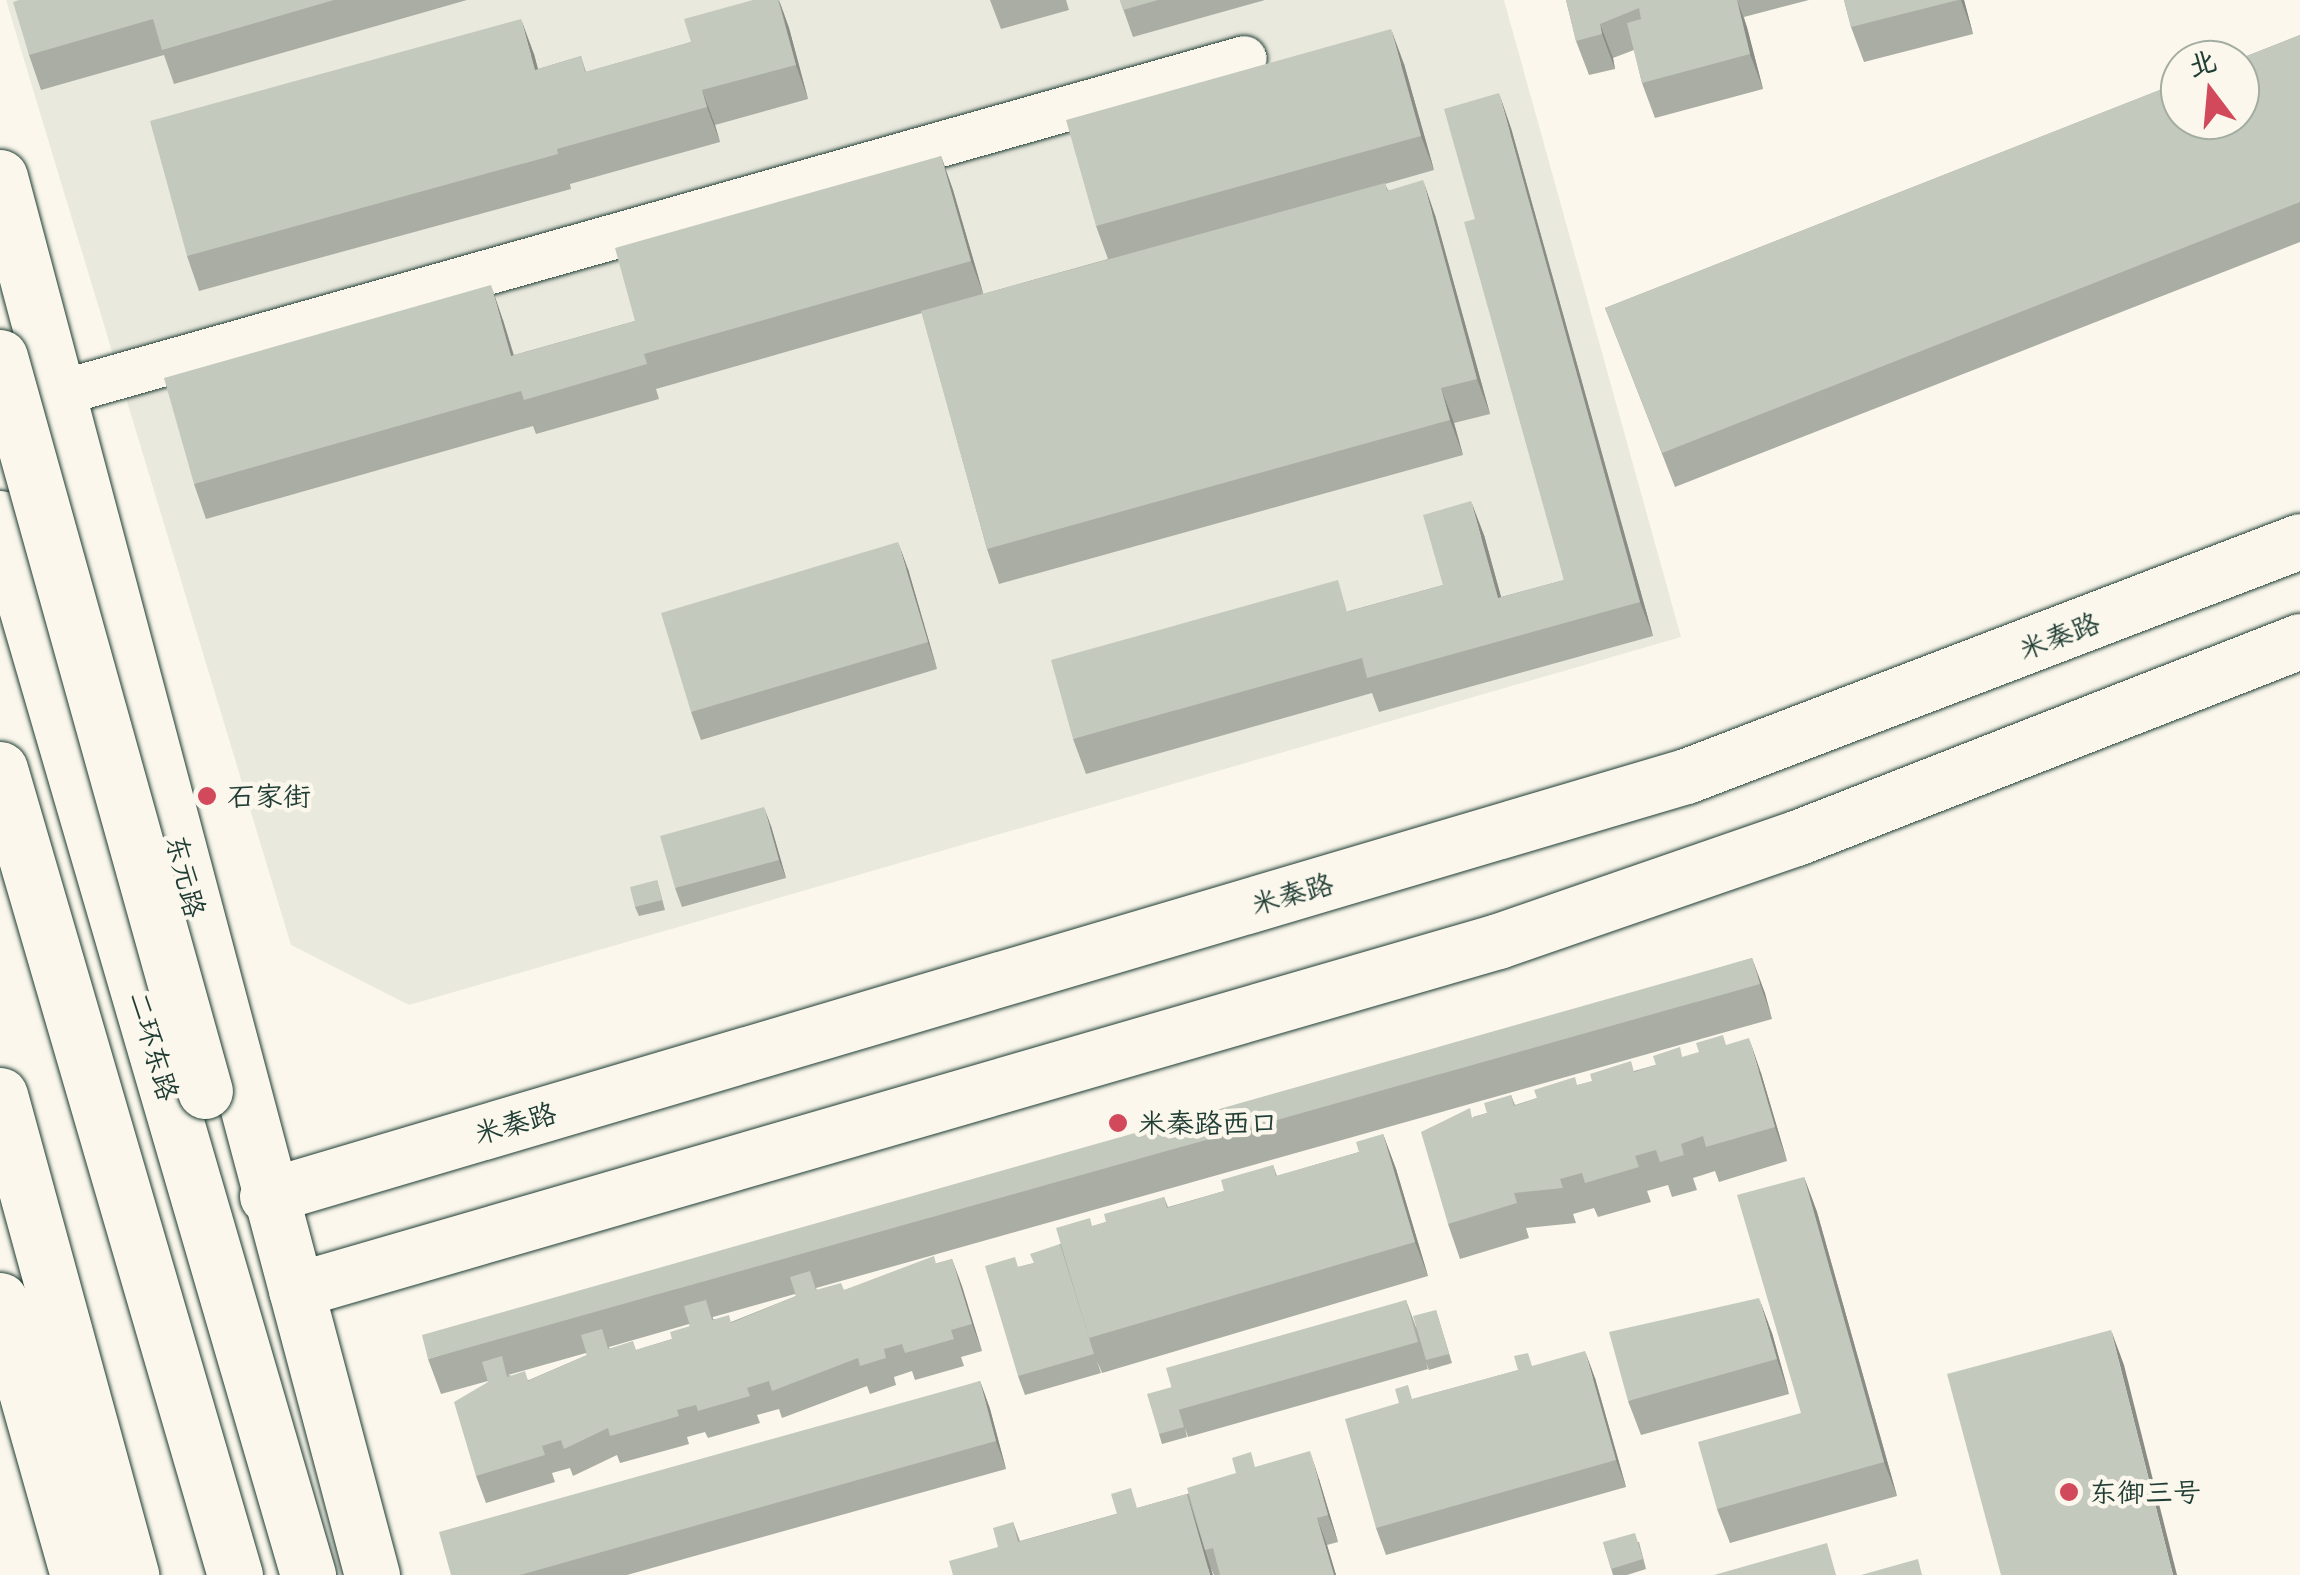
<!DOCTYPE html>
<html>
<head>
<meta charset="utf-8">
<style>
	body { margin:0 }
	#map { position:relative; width:2300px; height:1575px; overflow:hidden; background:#fbf7ec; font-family:Delius,"LXGW WenKai TC",sans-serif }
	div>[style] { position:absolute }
	.built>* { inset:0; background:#eae9de }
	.roads { filter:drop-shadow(0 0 2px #1f3d34) drop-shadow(0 0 2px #1f3d34) }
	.minor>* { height:45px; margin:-22.5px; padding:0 22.5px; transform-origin:22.5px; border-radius:22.5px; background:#fbf7ec }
	.tertiary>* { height:55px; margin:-27.5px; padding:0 27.5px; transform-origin:27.5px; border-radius:27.5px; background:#fbf7ec }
	.secondary>* { height:55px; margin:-27.5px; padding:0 27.5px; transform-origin:27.5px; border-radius:27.5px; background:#fbf7ec }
	.trunk>* { height:55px; margin:-27.5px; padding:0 27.5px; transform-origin:27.5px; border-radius:27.5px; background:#fbf7ec }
	.bridges { filter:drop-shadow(0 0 2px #1f3d34) drop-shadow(0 0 2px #1f3d34) }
	.trunk-bridge>* { height:55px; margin:-27.5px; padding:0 27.5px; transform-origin:27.5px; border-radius:27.5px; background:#fbf7ec }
	.wall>* { inset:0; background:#a9ada3 }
	.shaded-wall>* { inset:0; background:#898d85 }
	.building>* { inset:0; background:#c4c9be }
	.dots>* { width:28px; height:28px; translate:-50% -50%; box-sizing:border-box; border:5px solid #fbf7ec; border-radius:50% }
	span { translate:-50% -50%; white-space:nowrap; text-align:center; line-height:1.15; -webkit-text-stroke:9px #fbf7ec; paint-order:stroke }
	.street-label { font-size:28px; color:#1f3d34 }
	.poi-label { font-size:28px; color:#1f3d34 }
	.left { translate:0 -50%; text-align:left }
	.north { position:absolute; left:2160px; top:40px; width:100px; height:100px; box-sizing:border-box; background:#fbf7ec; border:2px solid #a3ada2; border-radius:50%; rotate:344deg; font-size:28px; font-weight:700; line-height:40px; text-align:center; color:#1f3d34 }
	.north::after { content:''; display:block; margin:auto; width:35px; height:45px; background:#d1495b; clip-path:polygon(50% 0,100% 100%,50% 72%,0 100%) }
</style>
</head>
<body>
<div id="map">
	<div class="built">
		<div style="clip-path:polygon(6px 0,1504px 0,1681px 637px,409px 1005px,291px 945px)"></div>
	</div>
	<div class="roads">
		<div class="minor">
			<div style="left:58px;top:393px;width:1232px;rotate:-15.77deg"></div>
		</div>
		<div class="tertiary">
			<div style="left:267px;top:1196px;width:1480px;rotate:-16.49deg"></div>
			<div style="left:1686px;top:776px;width:657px;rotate:-20.94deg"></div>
			<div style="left:296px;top:1290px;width:1252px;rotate:-16.19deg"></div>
			<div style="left:1498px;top:941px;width:315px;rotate:-19.1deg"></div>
			<div style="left:1796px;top:838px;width:541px;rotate:-21.35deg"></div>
		</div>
		<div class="secondary">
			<div style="left:0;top:177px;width:1447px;rotate:75.1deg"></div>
			<div style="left:0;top:1300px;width:286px;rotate:74.2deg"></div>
		</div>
		<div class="trunk">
			<div style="left:0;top:518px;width:1101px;rotate:73.75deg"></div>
			<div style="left:0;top:769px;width:840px;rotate:73.75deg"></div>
			<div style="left:0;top:1095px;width:498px;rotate:74.7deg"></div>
		</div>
	</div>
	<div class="bridges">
		<div class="trunk-bridge">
			<div style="left:0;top:357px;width:762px;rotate:74.4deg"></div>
		</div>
	</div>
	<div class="wall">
		<div style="clip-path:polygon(19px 0,467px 0,174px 84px,164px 55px,41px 90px,29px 55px)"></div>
		<div style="clip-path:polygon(779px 0,789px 28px,808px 99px,715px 125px,720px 142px,570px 184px,571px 189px,199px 291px,187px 256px,534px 54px,538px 69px,581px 56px,586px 72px,691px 42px)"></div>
		<div style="clip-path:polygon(990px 0,1066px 0,1069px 10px,1001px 29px)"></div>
		<div style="clip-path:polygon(1120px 0,1265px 0,1133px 37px)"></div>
		<div style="clip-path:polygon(1566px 0,1809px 0,1744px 17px,1763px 89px,1655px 118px,1642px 83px,1634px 50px,1613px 58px,1615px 69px,1589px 75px,1576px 41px)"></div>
		<div style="clip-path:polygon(1844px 0,1964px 0,1973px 34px,1864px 62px,1851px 27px)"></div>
		<div style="clip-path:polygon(2300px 35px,2300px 242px,1675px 487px,1605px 308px)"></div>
		<div style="clip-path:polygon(1404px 64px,1434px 170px,1385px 184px,1388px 190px,1435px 215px,1490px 414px,1454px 423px,1463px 455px,999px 584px,987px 549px,922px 313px,656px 389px,659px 399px,536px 434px,533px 426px,206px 519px,194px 484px,503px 320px,514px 355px,635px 321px,941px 156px,953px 190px,983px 294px,1108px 259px,1096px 226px)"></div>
		<div style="clip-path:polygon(1511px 128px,1653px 636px,1379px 712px,1372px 693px,1086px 774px,1073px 739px,1349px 611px,1443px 585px,1484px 535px,1501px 597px,1564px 580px,1475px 219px)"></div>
		<div style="clip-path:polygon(908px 569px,937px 669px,701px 740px,691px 712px)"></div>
		<div style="clip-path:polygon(771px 826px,786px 878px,682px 907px,675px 888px)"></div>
		<div style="clip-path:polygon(657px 880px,665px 910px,639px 916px,635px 907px)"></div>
		<div style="clip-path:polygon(evenodd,1752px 958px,1772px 1019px,816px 1288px,817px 1290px,844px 1290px,952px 1259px,982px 1351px,961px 1357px,964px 1366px,915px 1380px,912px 1371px,894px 1377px,896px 1385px,870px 1394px,867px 1386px,782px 1418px,779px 1409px,757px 1415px,760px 1423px,708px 1438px,705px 1432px,687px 1437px,689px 1444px,620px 1463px,617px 1455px,573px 1476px,570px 1468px,552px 1473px,555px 1482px,486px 1503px,476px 1476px,488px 1381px,441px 1394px,428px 1359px,1752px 958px,795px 1294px,796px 1296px,731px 1322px,713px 1319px,713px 1317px,795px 1294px,1752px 958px,689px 1324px,690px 1326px,672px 1339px,636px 1350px,609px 1348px,609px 1347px,689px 1324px,1752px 958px,586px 1353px,587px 1355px,529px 1380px,508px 1375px,586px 1353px)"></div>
		<div style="clip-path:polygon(1727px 1045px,1761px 1073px,1787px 1161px,1719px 1182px,1715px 1171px,1693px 1178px,1697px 1190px,1672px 1197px,1668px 1185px,1647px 1191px,1651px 1202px,1598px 1217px,1594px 1208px,1573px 1214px,1576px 1223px,1526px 1228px,1529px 1238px,1460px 1259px,1448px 1224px,1473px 1117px,1487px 1113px,1511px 1095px,1515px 1105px,1578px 1085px,1634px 1071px)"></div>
		<div style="clip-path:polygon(1383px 1134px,1396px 1169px,1428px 1276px,1102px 1373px,1097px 1361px,1101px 1373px,1025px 1395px,1018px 1376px,1018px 1267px,1034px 1263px,1060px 1244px,1093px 1226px,1106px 1222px,1164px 1197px,1168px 1207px,1224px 1191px,1273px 1165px,1277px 1176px,1359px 1152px)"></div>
		<div style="clip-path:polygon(1804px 1177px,1817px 1212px,1897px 1496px,1730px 1543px,1717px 1509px,1801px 1413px)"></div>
		<div style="clip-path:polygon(1406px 1300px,1416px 1327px,1436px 1310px,1452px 1363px,1429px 1370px,1426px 1362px,1428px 1369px,1188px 1437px,1185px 1428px,1187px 1437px,1162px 1444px,1159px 1434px,1172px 1387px)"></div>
		<div style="clip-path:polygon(1772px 1333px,1789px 1394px,1641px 1435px,1628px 1401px)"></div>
		<div style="clip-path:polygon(1533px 1366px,1595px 1378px,1626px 1487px,1386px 1555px,1376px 1528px,1413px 1399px)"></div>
		<div style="clip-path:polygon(980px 1381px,990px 1409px,1006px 1469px,627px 1575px,451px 1575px)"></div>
		<div style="clip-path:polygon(1256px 1467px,1319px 1479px,1338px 1542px,1327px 1545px,1336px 1575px,1214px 1575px,1211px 1569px,998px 1547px,1013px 1522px,1020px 1541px,1187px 1494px)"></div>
		<div style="clip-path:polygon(1603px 1542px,1639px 1542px,1646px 1569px,1627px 1575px,1613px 1575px)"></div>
	</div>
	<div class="shaded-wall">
		<div style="clip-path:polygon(779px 0,789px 28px,808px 99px,796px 65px)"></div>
		<div style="clip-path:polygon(1737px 0,1747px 27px,1763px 89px,1750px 54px)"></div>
		<div style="clip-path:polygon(1961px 0,1964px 0,1973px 34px)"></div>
		<div style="clip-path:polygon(521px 19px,534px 54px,547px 104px,535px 70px)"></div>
		<div style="clip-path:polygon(1600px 24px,1613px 58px,1615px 69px,1602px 34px)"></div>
		<div style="clip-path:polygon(1391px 29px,1404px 64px,1434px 170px,1421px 136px)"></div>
		<div style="clip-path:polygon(702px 90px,715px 125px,720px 142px,707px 107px)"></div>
		<div style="clip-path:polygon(1499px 93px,1511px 128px,1653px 636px,1640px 602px)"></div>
		<div style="clip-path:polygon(941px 156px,953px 190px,984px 296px,971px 261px)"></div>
		<div style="clip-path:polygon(1423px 180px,1435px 215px,1490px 414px,1477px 379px)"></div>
		<div style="clip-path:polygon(491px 285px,503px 320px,524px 391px,511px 356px)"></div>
		<div style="clip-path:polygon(1441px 388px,1454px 423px,1463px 455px,1450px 420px)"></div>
		<div style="clip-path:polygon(1471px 501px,1484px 535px,1511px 633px,1498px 598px)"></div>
		<div style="clip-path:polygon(898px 542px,908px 569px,937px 669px,928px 642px)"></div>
		<div style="clip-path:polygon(764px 807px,771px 826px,786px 878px,779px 860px)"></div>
		<div style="clip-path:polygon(1752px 958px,1765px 993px,1772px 1019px,1760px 984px)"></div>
		<div style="clip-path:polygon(1749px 1038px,1761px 1073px,1787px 1161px,1775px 1127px)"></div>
		<div style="clip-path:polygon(1383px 1134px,1396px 1169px,1428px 1276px,1415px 1242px)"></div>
		<div style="clip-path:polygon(1804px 1177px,1817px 1212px,1897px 1496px,1884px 1462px)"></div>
		<div style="clip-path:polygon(952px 1259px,962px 1286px,982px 1351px,972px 1324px)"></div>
		<div style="clip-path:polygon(1759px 1298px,1772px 1333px,1789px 1394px,1777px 1359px)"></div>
		<div style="clip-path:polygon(2111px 1330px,2124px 1365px,2177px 1575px,2173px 1575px)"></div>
		<div style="clip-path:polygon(1585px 1351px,1595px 1378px,1626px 1487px,1616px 1460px)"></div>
		<div style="clip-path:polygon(980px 1381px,990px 1409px,1006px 1469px,996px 1441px)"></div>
		<div style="clip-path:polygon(1310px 1451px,1319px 1479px,1338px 1542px,1328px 1515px)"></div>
		<div style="clip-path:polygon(1187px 1494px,1205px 1550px,1213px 1575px,1210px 1575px)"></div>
		<div style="clip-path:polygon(1317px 1518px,1327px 1545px,1336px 1575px,1334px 1575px)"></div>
	</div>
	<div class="building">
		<div style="clip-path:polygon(19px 0,334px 0,162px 50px,153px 19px,29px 55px,13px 2px)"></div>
		<div style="clip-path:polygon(753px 0,778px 0,796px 65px,702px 90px,707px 107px,557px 149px,558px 154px,187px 256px,150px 121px,521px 19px,535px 70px,581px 56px,585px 72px,691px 42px,684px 19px)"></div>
		<div style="clip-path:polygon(1120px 0,1158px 0,1123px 10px)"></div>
		<div style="clip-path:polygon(1566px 0,1737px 0,1750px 54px,1642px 83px,1627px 23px,1641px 19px,1639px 8px,1600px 24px,1602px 34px,1576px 41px)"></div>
		<div style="clip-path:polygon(1844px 0,1958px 0,1851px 27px)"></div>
		<div style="clip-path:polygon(1391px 29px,1421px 136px,1096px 226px,1066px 120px)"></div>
		<div style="clip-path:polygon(2300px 35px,2300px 202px,1662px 453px,1605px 308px,2180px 82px,2180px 120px,2240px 120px,2240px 60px,2237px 60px)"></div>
		<div style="clip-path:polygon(1499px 93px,1640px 602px,1367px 678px,1362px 658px,1073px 739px,1051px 660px,1338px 580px,1347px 612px,1443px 585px,1423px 515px,1471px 501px,1498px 598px,1564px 580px,1464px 222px,1475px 219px,1444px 109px)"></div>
		<div style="clip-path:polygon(941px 156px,971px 261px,644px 354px,647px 364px,524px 400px,521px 391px,194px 484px,164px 378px,491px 285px,511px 356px,635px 321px,615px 248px)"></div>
		<div style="clip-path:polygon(1423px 180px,1477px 379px,1441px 388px,1450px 420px,987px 549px,921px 311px,1385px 183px,1387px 191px)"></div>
		<div style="clip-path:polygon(898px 542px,928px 642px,691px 712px,661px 613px)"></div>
		<div style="clip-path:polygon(764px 807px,779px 860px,675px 888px,660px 836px)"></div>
		<div style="clip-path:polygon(657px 880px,662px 900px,635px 907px,630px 887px)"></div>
		<div style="clip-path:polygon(1752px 958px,1760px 984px,428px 1359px,422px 1335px)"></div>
		<div style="clip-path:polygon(1723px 1035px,1726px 1045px,1749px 1038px,1775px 1127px,1706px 1147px,1703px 1136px,1681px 1144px,1684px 1155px,1660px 1162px,1656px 1150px,1635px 1156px,1639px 1167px,1585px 1183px,1582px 1173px,1560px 1179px,1563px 1188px,1514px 1193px,1517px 1203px,1448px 1224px,1421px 1132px,1470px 1108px,1472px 1118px,1487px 1113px,1484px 1103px,1511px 1095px,1514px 1106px,1537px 1098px,1534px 1090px,1575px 1077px,1577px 1085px,1592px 1081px,1590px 1074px,1631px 1061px,1634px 1072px,1656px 1065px,1653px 1056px,1680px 1047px,1682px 1057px,1699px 1052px,1696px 1043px)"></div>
		<div style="clip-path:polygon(1383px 1134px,1415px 1242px,1089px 1338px,1056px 1228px,1090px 1218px,1092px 1226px,1106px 1222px,1104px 1214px,1164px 1197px,1167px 1208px,1224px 1191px,1221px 1180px,1273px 1165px,1276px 1176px,1359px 1152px,1356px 1142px)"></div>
		<div style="clip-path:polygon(1804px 1177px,1884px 1462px,1717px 1509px,1698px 1442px,1801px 1413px,1737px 1195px)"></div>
		<div style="clip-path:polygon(1060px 1244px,1094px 1354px,1018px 1376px,985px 1266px,1015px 1257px,1018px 1267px,1034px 1263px,1030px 1254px)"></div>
		<div style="clip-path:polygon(934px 1256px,936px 1264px,952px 1259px,972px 1324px,951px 1330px,954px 1339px,905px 1353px,902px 1344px,884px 1349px,886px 1358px,860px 1366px,858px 1358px,772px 1391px,769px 1381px,747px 1388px,750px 1396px,698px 1411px,696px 1405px,677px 1410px,679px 1416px,610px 1436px,608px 1428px,564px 1449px,561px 1440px,542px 1446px,545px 1455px,476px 1476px,454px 1402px,488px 1382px,482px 1362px,502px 1356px,507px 1377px,525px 1371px,528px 1381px,587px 1355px,581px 1335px,602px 1329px,608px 1349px,633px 1341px,636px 1350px,672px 1339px,670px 1332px,690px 1326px,684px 1306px,706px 1300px,712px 1320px,729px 1315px,731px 1323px,796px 1296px,790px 1277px,810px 1271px,816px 1290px,841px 1283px,844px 1290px)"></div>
		<div style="clip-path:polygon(1759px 1298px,1777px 1359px,1628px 1401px,1609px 1332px)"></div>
		<div style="clip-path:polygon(1406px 1300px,1418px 1342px,1178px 1410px,1166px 1368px)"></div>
		<div style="clip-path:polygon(1436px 1310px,1449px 1354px,1426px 1360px,1413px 1316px)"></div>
		<div style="clip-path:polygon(2111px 1330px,2173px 1575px,2001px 1575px,1947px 1374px)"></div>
		<div style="clip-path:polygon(1585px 1351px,1616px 1460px,1376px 1528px,1345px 1419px,1399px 1403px,1395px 1389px,1408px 1385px,1412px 1399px,1518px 1370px,1514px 1356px,1528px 1353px,1532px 1366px)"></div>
		<div style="clip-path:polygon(980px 1381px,996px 1441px,520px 1575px,451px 1575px,439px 1532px)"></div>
		<div style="clip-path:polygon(1172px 1387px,1184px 1427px,1159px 1434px,1147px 1394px)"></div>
		<div style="clip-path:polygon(1310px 1451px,1328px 1515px,1317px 1518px,1334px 1575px,1220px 1575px,1213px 1548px,1205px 1550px,1187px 1488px,1236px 1473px,1232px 1458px,1251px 1452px,1255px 1467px)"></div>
		<div style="clip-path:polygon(1131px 1488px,1137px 1508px,1187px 1494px,1210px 1575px,953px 1575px,949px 1561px,998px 1547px,993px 1528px,1013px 1522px,1018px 1542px,1117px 1514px,1111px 1494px)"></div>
		<div style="clip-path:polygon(1635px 1533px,1643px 1559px,1611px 1569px,1603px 1542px)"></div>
		<div style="clip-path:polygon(1827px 1543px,1836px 1575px,1714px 1575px)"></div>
		<div style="clip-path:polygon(1918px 1559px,1922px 1575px,1861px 1575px)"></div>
	</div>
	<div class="dots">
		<div style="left:207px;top:796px;background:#d1495b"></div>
		<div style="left:1118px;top:1123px;background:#d1495b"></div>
		<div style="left:2069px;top:1492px;background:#d1495b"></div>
	</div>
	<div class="street-label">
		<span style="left:2059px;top:636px;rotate:-21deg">米秦路</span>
		<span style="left:186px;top:876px;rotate:76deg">东元路</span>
		<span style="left:1292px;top:894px;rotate:-16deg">米秦路</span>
		<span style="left:154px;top:1046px;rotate:74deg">二环东路</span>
		<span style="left:515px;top:1123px;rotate:-16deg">米秦路</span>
	</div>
	<div class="poi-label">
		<span class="left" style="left:227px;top:796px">石家街</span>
		<span class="left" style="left:1138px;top:1123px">米秦路西口</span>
		<span class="left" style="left:2089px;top:1492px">东御三号</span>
	</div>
	<div class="north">北</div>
</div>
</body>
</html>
